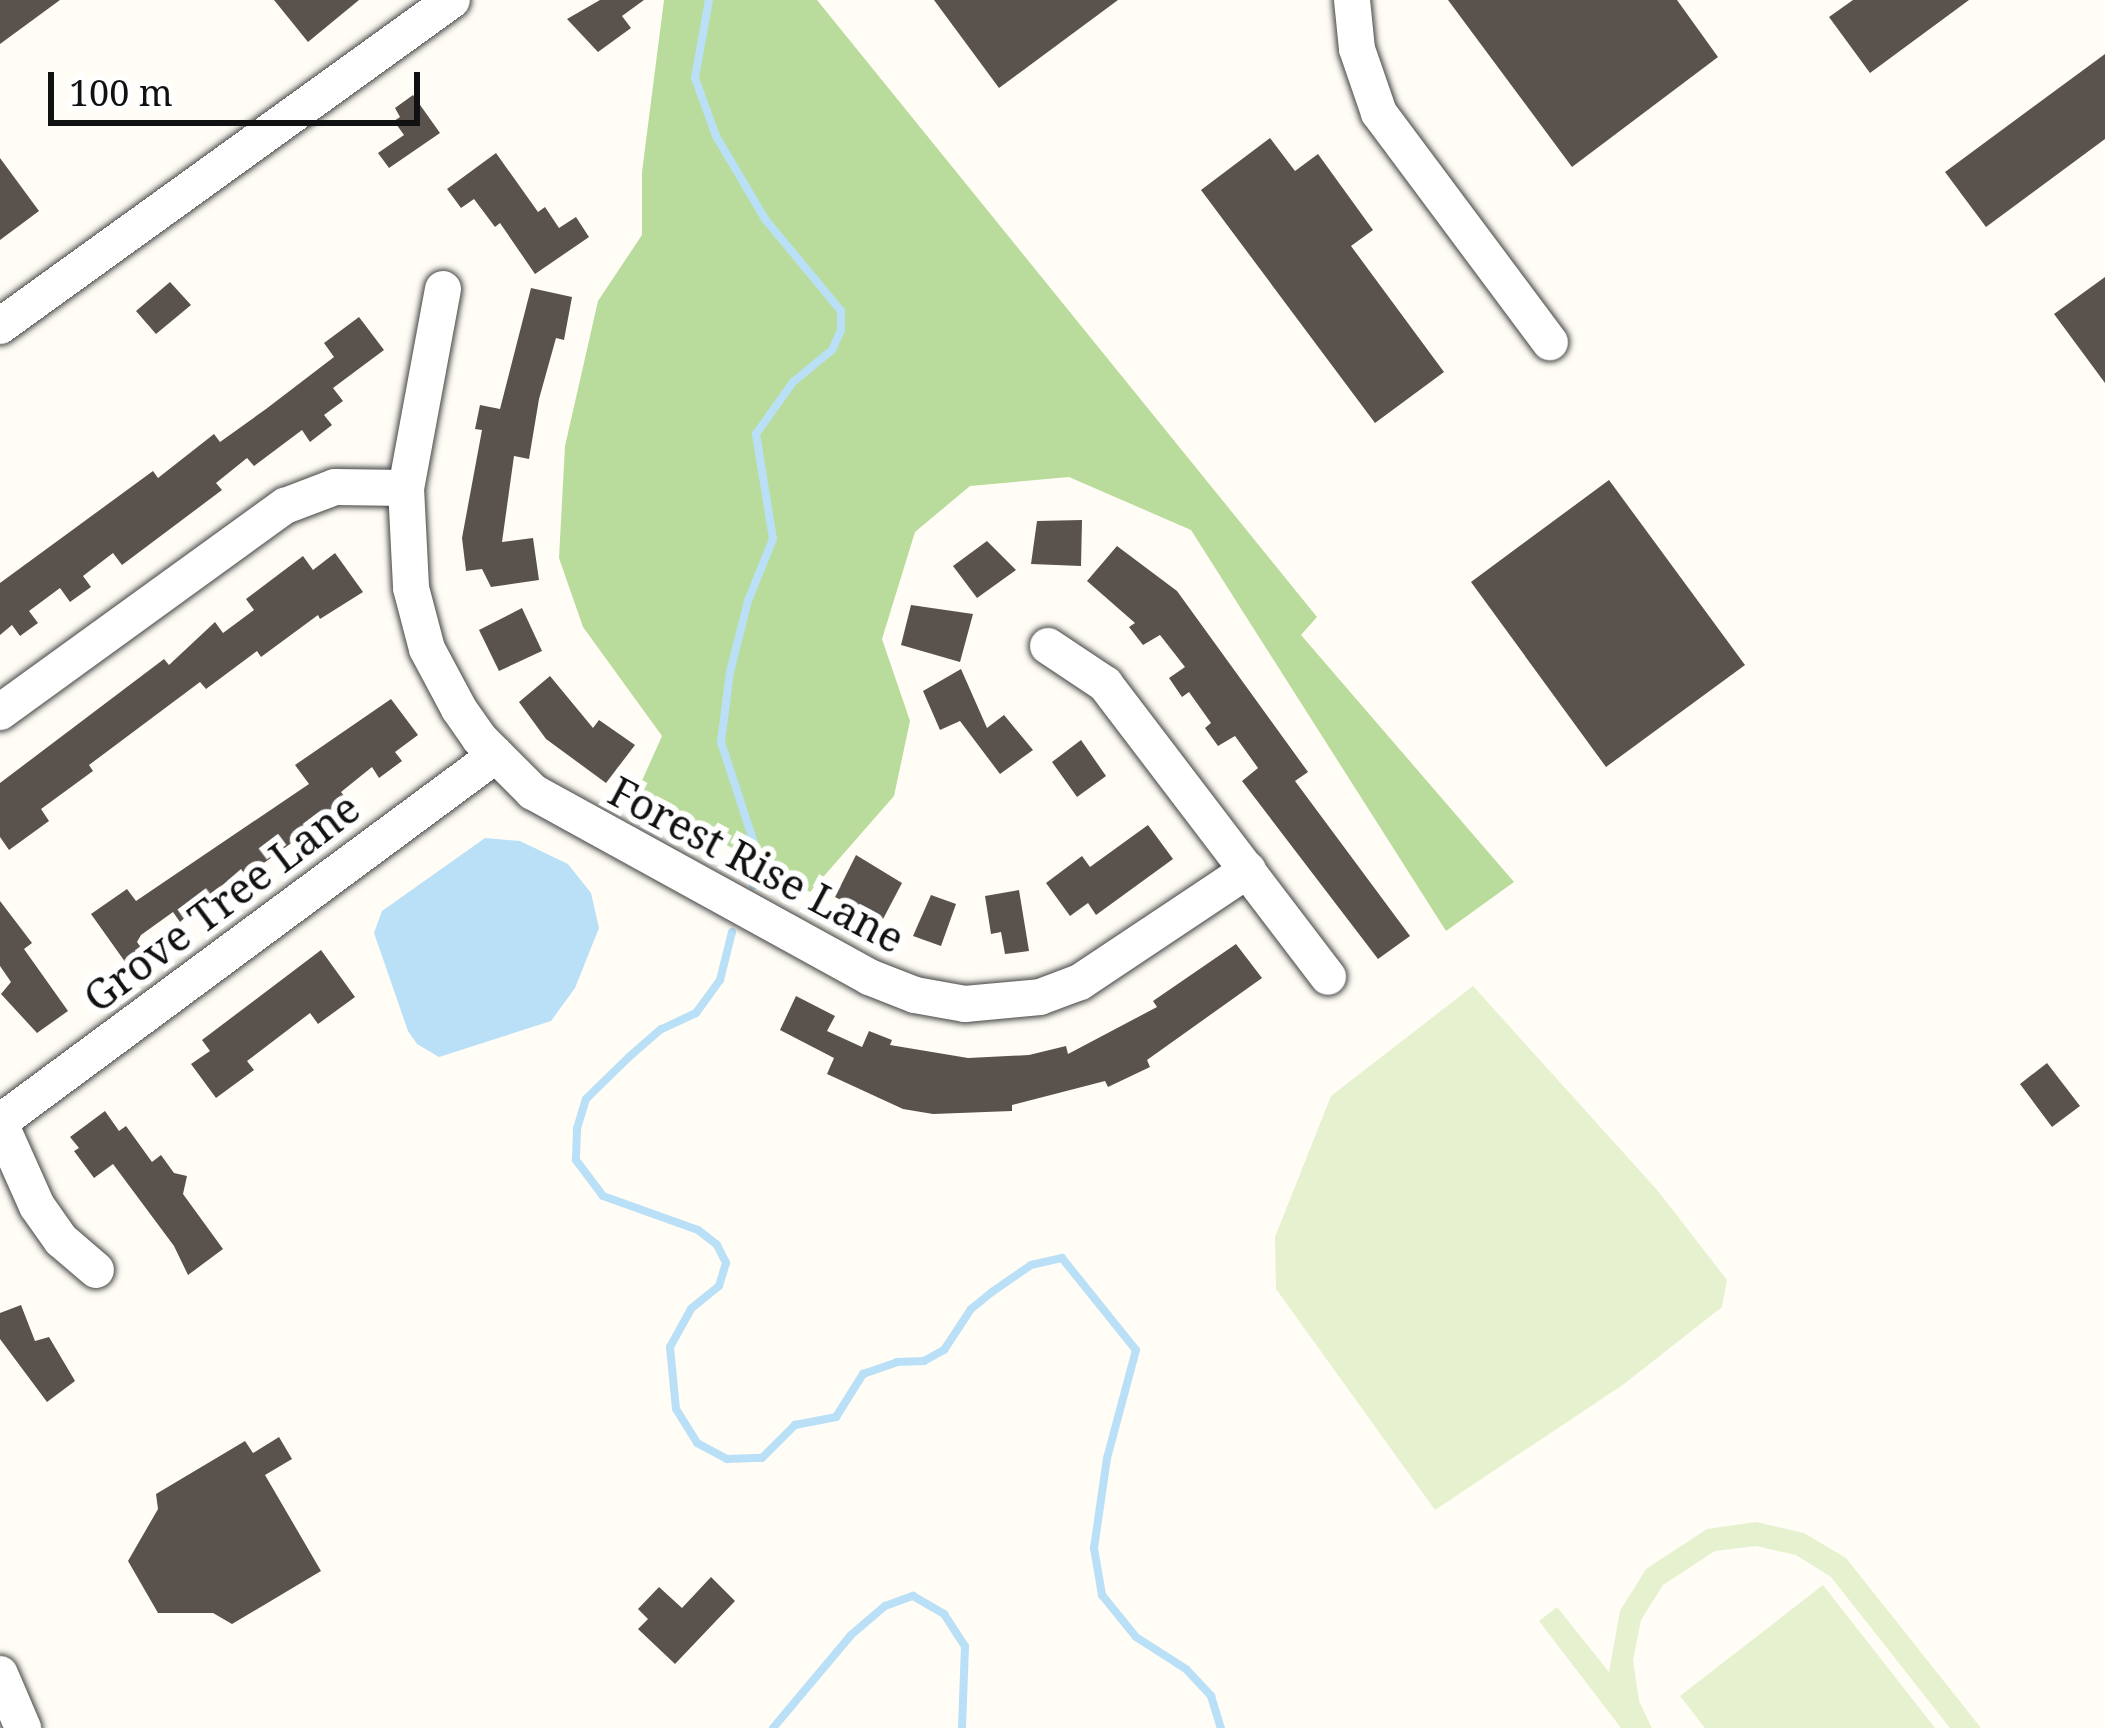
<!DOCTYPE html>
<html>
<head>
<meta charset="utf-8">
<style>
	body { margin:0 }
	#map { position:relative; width:2105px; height:1728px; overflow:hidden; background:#fffdf5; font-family:"Noto Serif",serif }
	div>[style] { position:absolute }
	.forest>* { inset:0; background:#b9dc9c }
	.pitch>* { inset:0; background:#e6f2cf }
	.water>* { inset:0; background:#b9e0f7 }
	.stream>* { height:8px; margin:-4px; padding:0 4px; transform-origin:4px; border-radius:4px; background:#b9e0f7 }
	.building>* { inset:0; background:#5a524d }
	.roads { filter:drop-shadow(0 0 3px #444) drop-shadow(0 0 3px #444) }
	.minor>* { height:36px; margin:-18px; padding:0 18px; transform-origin:18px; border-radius:18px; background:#fff }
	span { translate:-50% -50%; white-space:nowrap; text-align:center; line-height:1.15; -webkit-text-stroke:12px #fff; paint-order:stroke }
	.street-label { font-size:42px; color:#111 }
	.scale { position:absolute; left:48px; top:72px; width:372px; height:54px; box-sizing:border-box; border:6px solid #111; border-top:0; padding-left:15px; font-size:36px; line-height:42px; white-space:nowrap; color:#111; -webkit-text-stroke:9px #fff; paint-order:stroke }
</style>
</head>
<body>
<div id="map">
	<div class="forest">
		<div style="clip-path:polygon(664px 0,817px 0,1317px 617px,1301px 635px,1514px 882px,1446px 931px,1191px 530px,1069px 477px,970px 486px,915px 532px,882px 639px,910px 721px,894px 796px,810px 892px,636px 794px,662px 736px,583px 627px,559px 558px,565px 446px,598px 301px,642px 235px,642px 172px)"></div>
	</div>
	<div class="pitch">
		<div style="clip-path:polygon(1473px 986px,1658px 1191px,1727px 1280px,1722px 1307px,1624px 1384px,1435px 1510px,1276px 1289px,1275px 1237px,1331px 1096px)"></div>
		<div style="clip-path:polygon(1756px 1522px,1804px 1533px,1846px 1558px,1981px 1728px,1950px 1728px,1831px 1577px,1796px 1555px,1756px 1546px,1715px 1551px,1663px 1585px,1641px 1620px,1633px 1660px,1639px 1701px,1652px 1728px,1621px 1728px,1539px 1621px,1557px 1607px,1609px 1672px,1620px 1611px,1646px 1569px,1707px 1529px)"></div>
		<div style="clip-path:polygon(1823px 1585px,1935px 1728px,1705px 1728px,1680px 1696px)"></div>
	</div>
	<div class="water">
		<div style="clip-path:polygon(485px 838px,520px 841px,568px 864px,591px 893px,599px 928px,575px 988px,551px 1021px,439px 1057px,417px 1044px,408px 1031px,374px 933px,382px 911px)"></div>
	</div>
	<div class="stream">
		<div style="left:709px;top:0;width:79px;rotate:100.2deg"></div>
		<div style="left:695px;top:78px;width:62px;rotate:70.1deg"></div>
		<div style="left:716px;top:136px;width:96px;rotate:59.4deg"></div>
		<div style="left:765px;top:219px;width:119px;rotate:50.4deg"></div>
		<div style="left:841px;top:311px;width:19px;rotate:90deg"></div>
		<div style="left:841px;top:330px;width:22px;rotate:114deg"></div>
		<div style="left:832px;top:350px;width:50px;rotate:140.6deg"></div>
		<div style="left:793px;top:382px;width:64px;rotate:125.4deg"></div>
		<div style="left:756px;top:434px;width:106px;rotate:80.8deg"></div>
		<div style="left:773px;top:539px;width:67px;rotate:112deg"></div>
		<div style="left:748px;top:601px;width:73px;rotate:104.2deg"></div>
		<div style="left:730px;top:672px;width:71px;rotate:97.3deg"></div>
		<div style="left:721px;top:742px;width:119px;rotate:71.9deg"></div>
		<div style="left:758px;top:855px;width:31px;rotate:99deg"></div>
		<div style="left:732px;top:932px;width:49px;rotate:104deg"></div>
		<div style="left:720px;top:980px;width:41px;rotate:126deg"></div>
		<div style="left:696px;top:1013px;width:38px;rotate:155deg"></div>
		<div style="left:661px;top:1029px;width:43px;rotate:138.8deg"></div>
		<div style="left:629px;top:1057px;width:60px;rotate:135.7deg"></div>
		<div style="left:586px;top:1099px;width:31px;rotate:107deg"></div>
		<div style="left:577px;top:1129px;width:31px;rotate:92deg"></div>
		<div style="left:576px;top:1160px;width:45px;rotate:53.1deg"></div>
		<div style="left:603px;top:1196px;width:101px;rotate:19.7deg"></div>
		<div style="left:698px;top:1230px;width:24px;rotate:38deg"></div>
		<div style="left:717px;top:1245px;width:20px;rotate:63deg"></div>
		<div style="left:726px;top:1263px;width:24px;rotate:107deg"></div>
		<div style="left:719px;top:1286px;width:36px;rotate:141deg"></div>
		<div style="left:691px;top:1309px;width:43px;rotate:118.9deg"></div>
		<div style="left:670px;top:1347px;width:62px;rotate:84.5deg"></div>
		<div style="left:676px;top:1409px;width:40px;rotate:58deg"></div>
		<div style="left:697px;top:1443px;width:34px;rotate:28deg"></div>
		<div style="left:727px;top:1459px;width:35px;rotate:-2deg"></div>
		<div style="left:762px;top:1458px;width:47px;rotate:-45deg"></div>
		<div style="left:795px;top:1425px;width:42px;rotate:-11deg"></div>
		<div style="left:836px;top:1417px;width:51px;rotate:-57.9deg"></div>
		<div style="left:863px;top:1374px;width:36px;rotate:-19deg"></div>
		<div style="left:897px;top:1362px;width:27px;rotate:-2deg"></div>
		<div style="left:924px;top:1361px;width:23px;rotate:-29deg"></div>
		<div style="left:944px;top:1350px;width:49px;rotate:-56.6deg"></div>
		<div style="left:971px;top:1309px;width:27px;rotate:-39deg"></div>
		<div style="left:992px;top:1292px;width:47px;rotate:-34.7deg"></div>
		<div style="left:1031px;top:1265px;width:32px;rotate:-13deg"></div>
		<div style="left:1062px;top:1258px;width:118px;rotate:51.2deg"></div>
		<div style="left:1136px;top:1350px;width:112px;rotate:105deg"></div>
		<div style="left:1107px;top:1458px;width:91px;rotate:98.2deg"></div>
		<div style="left:1094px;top:1548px;width:48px;rotate:80.3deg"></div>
		<div style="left:1102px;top:1595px;width:54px;rotate:51deg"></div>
		<div style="left:1136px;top:1637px;width:59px;rotate:32.6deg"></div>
		<div style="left:1186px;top:1669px;width:37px;rotate:47deg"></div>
		<div style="left:1211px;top:1696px;width:34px;rotate:73deg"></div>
		<div style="left:773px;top:1728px;width:121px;rotate:-50deg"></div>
		<div style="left:851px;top:1635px;width:45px;rotate:-40.5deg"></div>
		<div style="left:885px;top:1606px;width:30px;rotate:-20deg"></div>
		<div style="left:913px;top:1596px;width:36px;rotate:30deg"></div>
		<div style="left:944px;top:1614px;width:38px;rotate:57deg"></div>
		<div style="left:965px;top:1646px;width:82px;rotate:92.1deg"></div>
	</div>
	<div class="building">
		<div style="clip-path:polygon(0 0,60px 0,0 44px)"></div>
		<div style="clip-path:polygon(274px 0,359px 0,308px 42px)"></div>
		<div style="clip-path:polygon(600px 0,644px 0,622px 16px,631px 28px,598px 52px,567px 19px)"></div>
		<div style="clip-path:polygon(934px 0,1118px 0,999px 88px)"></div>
		<div style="clip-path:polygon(1448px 0,1677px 0,1718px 57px,1572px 167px)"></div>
		<div style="clip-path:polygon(1853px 0,1969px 0,1870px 73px,1829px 17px)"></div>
		<div style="clip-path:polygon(2105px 54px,2105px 139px,1986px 227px,1945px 172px)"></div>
		<div style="clip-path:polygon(413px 95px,440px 133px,389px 168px,378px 153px,404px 135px,394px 121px,400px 117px,395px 108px)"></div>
		<div style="clip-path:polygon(1270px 138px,1295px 171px,1318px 154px,1373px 230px,1351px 246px,1444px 372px,1375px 423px,1201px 190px)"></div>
		<div style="clip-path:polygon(496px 153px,538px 212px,545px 207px,559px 228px,576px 217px,589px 237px,535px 274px,500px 223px,495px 227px,474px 199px,461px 208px,447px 189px)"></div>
		<div style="clip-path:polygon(0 158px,39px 211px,0 240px)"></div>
		<div style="clip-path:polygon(2105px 277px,2105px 383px,2054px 314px)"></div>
		<div style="clip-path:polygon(170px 282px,191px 305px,156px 334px,136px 311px)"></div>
		<div style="clip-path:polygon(531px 288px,572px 297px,564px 340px,556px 338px,539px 399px,529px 459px,514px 456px,502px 542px,533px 538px,539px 580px,491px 587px,482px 569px,466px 571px,462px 538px,482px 430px,475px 429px,480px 405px,500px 409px)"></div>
		<div style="clip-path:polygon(359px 317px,384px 350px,333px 388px,343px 401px,324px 415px,332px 425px,310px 442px,302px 430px,254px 466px,247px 458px,216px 483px,222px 490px,122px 565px,113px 553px,83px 576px,91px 587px,70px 602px,60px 588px,29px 611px,38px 623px,20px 636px,12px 625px,0 635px,0 583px,153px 471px,158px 478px,214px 434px,220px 442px,266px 409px,334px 357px,324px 343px)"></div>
		<div style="clip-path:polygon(1609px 480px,1745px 665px,1606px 767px,1471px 582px)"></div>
		<div style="clip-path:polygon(1082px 520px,1081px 566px,1031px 564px,1037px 521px)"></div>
		<div style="clip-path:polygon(987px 541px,1016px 570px,977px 598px,953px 566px)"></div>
		<div style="clip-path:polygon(1117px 546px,1177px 591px,1308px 772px,1295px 781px,1410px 936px,1378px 959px,1242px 781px,1258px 768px,1235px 736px,1218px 746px,1205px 728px,1211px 723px,1189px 692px,1182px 697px,1169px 678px,1185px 667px,1160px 635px,1143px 645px,1129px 627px,1135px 623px,1087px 581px)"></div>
		<div style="clip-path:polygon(335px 553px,363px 592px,320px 619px,318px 615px,261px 657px,257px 651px,206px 689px,200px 682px,89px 765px,93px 771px,41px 809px,49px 821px,9px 850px,0 837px,0 783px,164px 659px,169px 665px,215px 622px,223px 633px,254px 610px,246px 599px,303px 556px,313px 570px)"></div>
		<div style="clip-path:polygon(911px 605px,973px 614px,960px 662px,901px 645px)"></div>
		<div style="clip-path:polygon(522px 608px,542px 651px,499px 671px,479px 630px)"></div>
		<div style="clip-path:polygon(961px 669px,987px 728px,1004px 715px,1033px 750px,1000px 774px,960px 721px,940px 730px,923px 691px)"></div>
		<div style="clip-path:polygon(550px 676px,593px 728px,599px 720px,635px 745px,606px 783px,546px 739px,519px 702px)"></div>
		<div style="clip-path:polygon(391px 699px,418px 735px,395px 752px,402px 761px,379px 778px,372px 767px,341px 792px,347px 800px,316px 825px,246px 876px,241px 869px,180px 922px,173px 912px,141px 935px,137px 942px,145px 953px,128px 966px,91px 914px,127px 889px,136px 901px,309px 784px,295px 765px)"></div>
		<div style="clip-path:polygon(1081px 740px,1106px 776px,1077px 797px,1052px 762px)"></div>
		<div style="clip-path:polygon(1148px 825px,1173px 859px,1096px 915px,1088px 903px,1070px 916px,1046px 883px,1082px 856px,1090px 867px)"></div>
		<div style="clip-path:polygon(856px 855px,902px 883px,882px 921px,835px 897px)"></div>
		<div style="clip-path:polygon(1019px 890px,1029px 951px,1005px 954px,1001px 932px,991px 934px,985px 896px)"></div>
		<div style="clip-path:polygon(931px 895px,956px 904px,941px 946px,913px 936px)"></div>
		<div style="clip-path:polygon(0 901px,32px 943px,24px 949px,68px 1011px,37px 1033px,1px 994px,11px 982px,0 966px)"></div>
		<div style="clip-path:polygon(1236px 944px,1262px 978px,1147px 1060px,1150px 1067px,1108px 1087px,1105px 1081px,1012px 1105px,1012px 1111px,933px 1114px,903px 1109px,827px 1074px,834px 1058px,780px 1030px,796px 996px,835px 1016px,827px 1031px,862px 1047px,869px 1031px,892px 1040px,890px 1045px,968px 1058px,1029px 1055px,1066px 1046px,1068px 1054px,1157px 1007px,1153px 1001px)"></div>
		<div style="clip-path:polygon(321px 950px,355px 997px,318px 1024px,310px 1013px,247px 1061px,254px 1070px,216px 1098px,191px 1064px,210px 1051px,202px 1040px)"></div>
		<div style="clip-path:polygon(2047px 1063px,2080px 1106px,2052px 1127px,2020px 1084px)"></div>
		<div style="clip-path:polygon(105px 1111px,119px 1131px,126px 1126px,152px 1162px,161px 1155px,174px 1173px,187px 1176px,183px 1194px,223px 1249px,188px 1275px,174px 1246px,113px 1164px,94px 1178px,74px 1151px,79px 1148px,70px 1137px)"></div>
		<div style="clip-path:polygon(21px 1305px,35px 1341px,49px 1337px,75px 1381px,47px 1402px,0 1339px,0 1313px)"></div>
		<div style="clip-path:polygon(279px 1437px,292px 1459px,265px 1475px,321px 1571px,232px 1624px,213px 1613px,158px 1613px,128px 1561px,158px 1509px,156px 1494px,245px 1441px,253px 1453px)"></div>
		<div style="clip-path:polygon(711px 1577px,735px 1601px,675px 1664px,638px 1629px,648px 1619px,638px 1609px,659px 1587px,682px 1608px)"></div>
	</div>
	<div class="roads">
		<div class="minor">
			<div style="left:1352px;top:0;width:49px;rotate:84.2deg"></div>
			<div style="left:1357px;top:49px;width:68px;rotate:71deg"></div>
			<div style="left:1379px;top:113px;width:286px;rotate:53.3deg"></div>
			<div style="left:443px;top:289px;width:202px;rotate:100.5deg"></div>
			<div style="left:406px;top:488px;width:100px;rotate:87.1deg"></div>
			<div style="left:411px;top:588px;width:63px;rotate:75.3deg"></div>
			<div style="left:427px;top:649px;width:68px;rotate:61.9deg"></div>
			<div style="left:459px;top:709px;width:37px;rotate:55deg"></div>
			<div style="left:480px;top:739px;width:75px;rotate:45deg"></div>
			<div style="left:533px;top:792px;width:384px;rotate:28.8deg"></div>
			<div style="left:869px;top:977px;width:49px;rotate:21.4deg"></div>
			<div style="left:915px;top:995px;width:51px;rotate:10.2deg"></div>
			<div style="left:965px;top:1004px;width:75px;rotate:-5.3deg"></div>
			<div style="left:1040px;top:997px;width:43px;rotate:-20.6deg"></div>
			<div style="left:1080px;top:982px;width:202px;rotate:-33.7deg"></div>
			<div style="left:0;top:326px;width:557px;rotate:-35.8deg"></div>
			<div style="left:1048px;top:646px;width:69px;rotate:33.7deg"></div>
			<div style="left:1105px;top:684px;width:368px;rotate:52.7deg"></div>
			<div style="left:0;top:712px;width:352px;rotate:-35.9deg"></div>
			<div style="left:285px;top:506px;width:53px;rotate:-20.8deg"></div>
			<div style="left:335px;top:487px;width:71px;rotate:0.8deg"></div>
			<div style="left:0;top:1122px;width:617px;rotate:-36.5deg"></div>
			<div style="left:0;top:1123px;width:91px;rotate:66deg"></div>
			<div style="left:37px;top:1206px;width:42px;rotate:54.8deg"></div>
			<div style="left:61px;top:1240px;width:46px;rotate:40.6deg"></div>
			<div style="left:0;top:1674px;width:59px;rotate:66.9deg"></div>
		</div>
	</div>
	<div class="street-label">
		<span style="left:757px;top:864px;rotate:28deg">Forest Rise Lane</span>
		<span style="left:221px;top:902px;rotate:-37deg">Grove Tree Lane</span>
	</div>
	<div class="scale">100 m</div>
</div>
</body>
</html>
